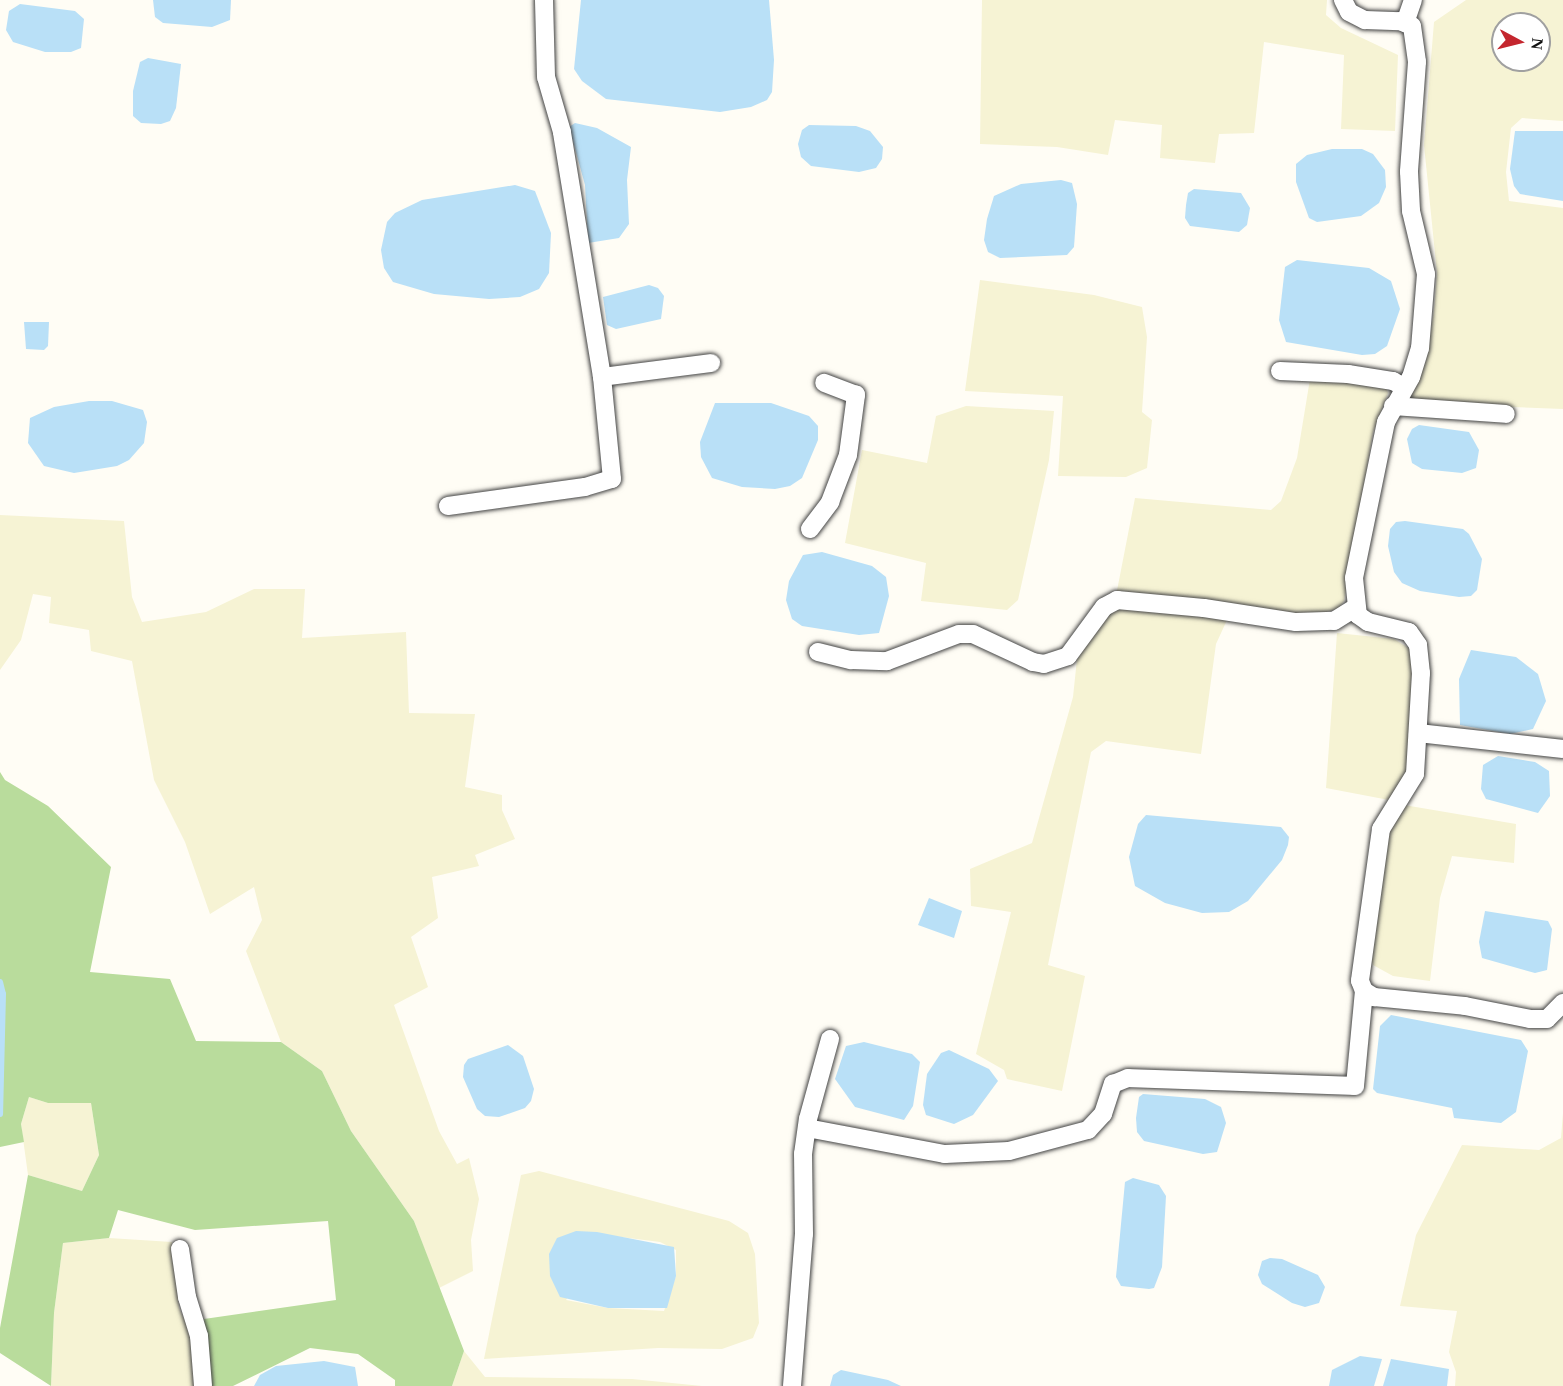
<!DOCTYPE html>
<html>
<head>
<meta charset="utf-8">
<style>
	body { margin:0 }
	#map { position:relative; width:1563px; height:1386px; overflow:hidden; background:#fffdf5; font-family:Georgia,serif }
	div>[style] { position:absolute }
	.farmland>* { inset:0; background:#f6f3d4 }
	.forest>* { inset:0; background:#b9dc9c }
	.water>* { inset:0; background:#b9e0f7 }
	.stream>* { height:6px; margin:-3px; padding:0 3px; transform-origin:3px; border-radius:3px; background:#b9e0f7 }
	.roads { filter:drop-shadow(0 0 2px #444) drop-shadow(0 0 2px #444) }
	.street>* { height:18px; margin:-9px; padding:0 9px; transform-origin:9px; border-radius:9px; background:#fff }
	span { translate:-50% -50%; white-space:nowrap; text-align:center; line-height:1.15; -webkit-text-stroke:6px #fff; paint-order:stroke }
	.north { position:absolute; left:1491px; top:12px; width:60px; height:60px; box-sizing:border-box; background:#fff; border:2px solid #a0a0a0; border-radius:50%; rotate:97deg; font-size:16px; font-weight:700; line-height:24px; text-align:center; color:#111 }
	.north::after { content:''; display:block; margin:auto; width:21px; height:27px; background:#c4262e; clip-path:polygon(50% 0,100% 100%,50% 72%,0 100%) }
</style>
</head>
<body>
<div id="map">
	<div class="farmland">
		<div style="clip-path:polygon(982px 0,1327px 0,1326px 15px,1341px 28px,1398px 55px,1395px 131px,1341px 129px,1344px 55px,1264px 42px,1254px 133px,1219px 134px,1215px 163px,1160px 158px,1162px 125px,1115px 120px,1108px 155px,1057px 147px,980px 144px)"></div>
		<div style="clip-path:polygon(evenodd,1466px 0,1563px 0,1563px 121px,1522px 118px,1511px 128px,1506px 172px,1509px 201px,1563px 208px,1563px 409px,1407px 403px,1426px 361px,1434px 310px,1437px 273px,1424px 145px,1434px 22px,1466px 0,1503px 24px,1539px 24px,1539px 60px,1503px 60px,1503px 24px)"></div>
		<div style="clip-path:polygon(980px 280px,1094px 295px,1142px 307px,1147px 337px,1142px 412px,1152px 420px,1147px 468px,1126px 477px,1058px 476px,1063px 396px,965px 391px)"></div>
		<div style="clip-path:polygon(1310px 379px,1386px 387px,1388px 393px,1373px 432px,1344px 601px,1338px 609px,1310px 616px,1233px 607px,1216px 644px,1201px 754px,1106px 741px,1091px 752px,1048px 965px,1085px 976px,1062px 1091px,1007px 1079px,1004px 1070px,976px 1054px,1011px 912px,971px 906px,970px 869px,1032px 843px,1073px 697px,1077px 659px,1114px 606px,1135px 498px,1271px 510px,1281px 501px,1297px 458px)"></div>
		<div style="clip-path:polygon(966px 406px,1054px 411px,1049px 460px,1018px 600px,1007px 610px,921px 601px,926px 563px,845px 543px,862px 450px,927px 463px,936px 416px)"></div>
		<div style="clip-path:polygon(0 515px,124px 521px,132px 597px,142px 622px,206px 612px,254px 589px,305px 589px,302px 638px,406px 632px,409px 713px,475px 714px,465px 787px,502px 795px,502px 810px,515px 839px,475px 855px,479px 866px,432px 877px,438px 918px,411px 937px,428px 987px,394px 1005px,439px 1131px,457px 1164px,469px 1158px,479px 1199px,471px 1240px,473px 1271px,439px 1288px,414px 1221px,351px 1131px,322px 1071px,281px 1042px,246px 951px,262px 920px,254px 887px,210px 914px,185px 842px,154px 780px,132px 661px,91px 651px,89px 630px,49px 623px,51px 597px,33px 594px,21px 640px,0 670px)"></div>
		<div style="clip-path:polygon(1337px 633px,1394px 639px,1410px 649px,1413px 658px,1409px 770px,1389px 800px,1326px 788px)"></div>
		<div style="clip-path:polygon(1404px 805px,1516px 824px,1514px 863px,1452px 856px,1440px 898px,1430px 981px,1393px 976px,1373px 965px,1370px 955px,1388px 830px)"></div>
		<div style="clip-path:polygon(29px 1097px,48px 1103px,91px 1103px,99px 1155px,82px 1191px,28px 1175px,21px 1124px)"></div>
		<div style="clip-path:polygon(1563px 1113px,1563px 1386px,1455px 1386px,1456px 1372px,1449px 1352px,1457px 1311px,1400px 1306px,1416px 1235px,1462px 1145px,1539px 1150px,1561px 1138px)"></div>
		<div style="clip-path:polygon(evenodd,539px 1171px,729px 1221px,748px 1233px,755px 1254px,759px 1323px,753px 1338px,722px 1349px,658px 1348px,484px 1359px,521px 1175px,539px 1171px,613px 1236px,660px 1242px,676px 1250px,676px 1276px,664px 1311px,608px 1308px,566px 1300px,613px 1236px)"></div>
		<div style="clip-path:polygon(109px 1238px,172px 1242px,179px 1308px,190px 1332px,196px 1386px,51px 1386px,54px 1313px,63px 1243px)"></div>
		<div style="clip-path:polygon(464px 1351px,485px 1377px,632px 1379px,702px 1386px,452px 1386px)"></div>
	</div>
	<div class="forest">
		<div style="clip-path:polygon(0 772px,5px 780px,48px 806px,111px 867px,90px 972px,170px 979px,196px 1041px,281px 1042px,322px 1071px,351px 1131px,414px 1221px,464px 1351px,452px 1386px,395px 1386px,395px 1380px,358px 1354px,310px 1348px,233px 1386px,211px 1386px,204px 1319px,336px 1300px,328px 1221px,195px 1230px,118px 1210px,109px 1238px,63px 1243px,54px 1313px,51px 1386px,0 1353px,0 1328px,28px 1175px,82px 1191px,99px 1155px,91px 1103px,48px 1103px,29px 1097px,21px 1124px,24px 1142px,0 1147px)"></div>
	</div>
	<div class="water">
		<div style="clip-path:polygon(153px 0,231px 0,230px 20px,212px 27px,163px 23px,155px 17px)"></div>
		<div style="clip-path:polygon(581px 0,769px 0,774px 60px,772px 92px,767px 100px,751px 107px,720px 112px,606px 99px,582px 81px,574px 69px)"></div>
		<div style="clip-path:polygon(20px 4px,75px 11px,84px 19px,81px 48px,71px 52px,45px 52px,13px 42px,6px 30px,9px 11px)"></div>
		<div style="clip-path:polygon(148px 58px,181px 64px,176px 108px,170px 121px,161px 124px,141px 123px,133px 116px,133px 91px,140px 62px)"></div>
		<div style="clip-path:polygon(575px 123px,597px 128px,631px 147px,627px 180px,629px 224px,619px 238px,588px 243px,585px 185px,569px 127px)"></div>
		<div style="clip-path:polygon(809px 125px,856px 126px,870px 131px,883px 147px,882px 159px,876px 168px,859px 172px,811px 166px,801px 157px,798px 144px,802px 130px)"></div>
		<div style="clip-path:polygon(1515px 131px,1563px 131px,1563px 201px,1520px 194px,1514px 186px,1510px 169px)"></div>
		<div style="clip-path:polygon(1332px 149px,1362px 149px,1373px 154px,1385px 170px,1386px 187px,1379px 203px,1361px 216px,1317px 222px,1309px 218px,1296px 182px,1296px 164px,1307px 155px)"></div>
		<div style="clip-path:polygon(1061px 180px,1072px 183px,1077px 204px,1074px 247px,1067px 255px,1000px 258px,988px 252px,984px 240px,987px 219px,994px 196px,1021px 184px)"></div>
		<div style="clip-path:polygon(515px 185px,535px 191px,551px 233px,549px 273px,539px 289px,520px 297px,489px 299px,434px 294px,393px 282px,384px 268px,381px 250px,387px 222px,395px 213px,422px 200px)"></div>
		<div style="clip-path:polygon(1194px 189px,1241px 193px,1250px 208px,1247px 225px,1239px 232px,1190px 226px,1185px 218px,1186px 205px,1188px 193px)"></div>
		<div style="clip-path:polygon(1297px 260px,1369px 268px,1391px 281px,1400px 309px,1387px 346px,1375px 354px,1362px 355px,1286px 342px,1279px 320px,1285px 267px)"></div>
		<div style="clip-path:polygon(649px 285px,658px 288px,664px 296px,661px 319px,616px 329px,607px 325px,603px 297px)"></div>
		<div style="clip-path:polygon(24px 322px,49px 322px,48px 346px,44px 350px,26px 349px)"></div>
		<div style="clip-path:polygon(89px 401px,112px 401px,143px 410px,147px 422px,144px 443px,129px 460px,117px 466px,74px 473px,44px 466px,28px 443px,30px 418px,54px 407px)"></div>
		<div style="clip-path:polygon(715px 403px,771px 403px,809px 416px,818px 426px,818px 440px,802px 478px,790px 486px,775px 489px,742px 487px,712px 478px,701px 457px,700px 442px)"></div>
		<div style="clip-path:polygon(1419px 425px,1469px 432px,1479px 450px,1476px 468px,1462px 473px,1422px 469px,1412px 463px,1407px 439px,1412px 429px)"></div>
		<div style="clip-path:polygon(1405px 521px,1463px 529px,1469px 534px,1482px 559px,1477px 590px,1471px 596px,1459px 597px,1420px 591px,1402px 583px,1394px 572px,1388px 546px,1390px 529px,1396px 522px)"></div>
		<div style="clip-path:polygon(822px 552px,872px 566px,886px 577px,889px 596px,879px 633px,859px 635px,802px 626px,792px 619px,786px 600px,789px 581px,803px 555px)"></div>
		<div style="clip-path:polygon(1471px 650px,1516px 657px,1538px 674px,1546px 701px,1533px 729px,1510px 734px,1460px 725px,1459px 679px)"></div>
		<div style="clip-path:polygon(1498px 756px,1535px 762px,1549px 771px,1550px 796px,1538px 813px,1486px 799px,1481px 789px,1483px 765px)"></div>
		<div style="clip-path:polygon(1146px 815px,1281px 827px,1289px 837px,1288px 845px,1282px 860px,1248px 901px,1229px 912px,1202px 913px,1165px 903px,1135px 886px,1129px 857px,1138px 824px)"></div>
		<div style="clip-path:polygon(929px 898px,962px 911px,954px 938px,918px 925px)"></div>
		<div style="clip-path:polygon(1485px 911px,1548px 921px,1552px 929px,1547px 970px,1535px 973px,1482px 958px,1479px 942px)"></div>
		<div style="clip-path:polygon(1391px 1015px,1521px 1040px,1528px 1051px,1516px 1112px,1501px 1123px,1454px 1118px,1452px 1108px,1377px 1093px,1373px 1089px,1380px 1026px)"></div>
		<div style="clip-path:polygon(864px 1042px,912px 1054px,920px 1062px,913px 1106px,904px 1120px,855px 1107px,835px 1079px,846px 1046px)"></div>
		<div style="clip-path:polygon(508px 1045px,523px 1056px,534px 1089px,531px 1101px,525px 1108px,499px 1117px,485px 1116px,477px 1109px,463px 1077px,464px 1065px,468px 1059px)"></div>
		<div style="clip-path:polygon(949px 1050px,989px 1069px,998px 1081px,973px 1115px,954px 1124px,926px 1115px,923px 1105px,927px 1074px,941px 1053px)"></div>
		<div style="clip-path:polygon(1143px 1094px,1205px 1099px,1221px 1107px,1226px 1123px,1217px 1152px,1203px 1154px,1144px 1141px,1137px 1132px,1136px 1118px,1139px 1097px)"></div>
		<div style="clip-path:polygon(1133px 1178px,1159px 1185px,1166px 1196px,1162px 1267px,1154px 1288px,1149px 1289px,1121px 1286px,1116px 1277px,1125px 1182px)"></div>
		<div style="clip-path:polygon(576px 1231px,597px 1232px,674px 1247px,676px 1276px,667px 1308px,608px 1308px,560px 1297px,550px 1276px,549px 1254px,557px 1238px)"></div>
		<div style="clip-path:polygon(1270px 1258px,1282px 1259px,1318px 1275px,1325px 1287px,1319px 1303px,1305px 1307px,1292px 1303px,1262px 1284px,1258px 1275px,1262px 1261px)"></div>
		<div style="clip-path:polygon(1360px 1356px,1382px 1359px,1374px 1386px,1329px 1386px,1332px 1370px)"></div>
		<div style="clip-path:polygon(1391px 1359px,1449px 1369px,1447px 1386px,1383px 1386px)"></div>
		<div style="clip-path:polygon(324px 1361px,355px 1367px,358px 1386px,254px 1386px,260px 1375px,276px 1366px)"></div>
		<div style="clip-path:polygon(841px 1370px,888px 1380px,901px 1386px,830px 1386px,833px 1375px)"></div>
	</div>
	<div class="stream">
		<div style="left:0;top:982px;width:12px;rotate:76deg"></div>
		<div style="left:3px;top:994px;width:120px;rotate:91.4deg"></div>
	</div>
	<div class="roads">
		<div class="street">
			<div style="left:1343px;top:0;width:13px;rotate:63deg"></div>
			<div style="left:1349px;top:12px;width:18px;rotate:27deg"></div>
			<div style="left:1365px;top:20px;width:35px;rotate:2deg"></div>
			<div style="left:1400px;top:21px;width:13px;rotate:23deg"></div>
			<div style="left:1412px;top:26px;width:36px;rotate:82deg"></div>
			<div style="left:1417px;top:62px;width:110px;rotate:94.2deg"></div>
			<div style="left:1409px;top:172px;width:39px;rotate:87deg"></div>
			<div style="left:1411px;top:211px;width:65px;rotate:76.6deg"></div>
			<div style="left:1426px;top:274px;width:74px;rotate:94.6deg"></div>
			<div style="left:1420px;top:348px;width:30px;rotate:107deg"></div>
			<div style="left:1411px;top:377px;width:51px;rotate:119.1deg"></div>
			<div style="left:1386px;top:422px;width:159px;rotate:101.6deg"></div>
			<div style="left:1354px;top:578px;width:37px;rotate:84deg"></div>
			<div style="left:1358px;top:615px;width:12px;rotate:35deg"></div>
			<div style="left:1368px;top:622px;width:42px;rotate:13.7deg"></div>
			<div style="left:1409px;top:632px;width:16px;rotate:55deg"></div>
			<div style="left:1418px;top:645px;width:28px;rotate:84deg"></div>
			<div style="left:1421px;top:673px;width:101px;rotate:93.4deg"></div>
			<div style="left:1415px;top:774px;width:65px;rotate:121.7deg"></div>
			<div style="left:1381px;top:829px;width:153px;rotate:97.9deg"></div>
			<div style="left:1360px;top:981px;width:11px;rotate:68deg"></div>
			<div style="left:1364px;top:991px;width:12px;rotate:31deg"></div>
			<div style="left:1374px;top:997px;width:91px;rotate:5.6deg"></div>
			<div style="left:1465px;top:1006px;width:66px;rotate:11.3deg"></div>
			<div style="left:1530px;top:1019px;width:17px"></div>
			<div style="left:1547px;top:1019px;width:23px;rotate:-45deg"></div>
			<div style="left:1405px;top:23px;width:24px;rotate:-71deg"></div>
			<div style="left:1280px;top:371px;width:68px;rotate:2.5deg"></div>
			<div style="left:1348px;top:374px;width:46px;rotate:8.8deg"></div>
			<div style="left:1393px;top:381px;width:13px;rotate:29deg"></div>
			<div style="left:602px;top:377px;width:110px;rotate:-7.3deg"></div>
			<div style="left:1393px;top:406px;width:113px;rotate:4deg"></div>
			<div style="left:448px;top:506px;width:138px;rotate:-7.9deg"></div>
			<div style="left:585px;top:487px;width:28px;rotate:-17deg"></div>
			<div style="left:612px;top:479px;width:102px;rotate:-95.6deg"></div>
			<div style="left:602px;top:377px;width:248px;rotate:-99.3deg"></div>
			<div style="left:562px;top:132px;width:57px;rotate:-106.2deg"></div>
			<div style="left:546px;top:77px;width:77px;rotate:-91.5deg"></div>
			<div style="left:810px;top:529px;width:34px;rotate:-53deg"></div>
			<div style="left:830px;top:502px;width:50px;rotate:-69deg"></div>
			<div style="left:848px;top:455px;width:61px;rotate:-82.4deg"></div>
			<div style="left:856px;top:395px;width:34px;rotate:-159deg"></div>
			<div style="left:818px;top:652px;width:34px;rotate:14deg"></div>
			<div style="left:851px;top:660px;width:36px;rotate:2deg"></div>
			<div style="left:887px;top:661px;width:77px;rotate:-20.6deg"></div>
			<div style="left:959px;top:634px;width:14px"></div>
			<div style="left:973px;top:634px;width:66px;rotate:25deg"></div>
			<div style="left:1033px;top:662px;width:11px;rotate:10deg"></div>
			<div style="left:1044px;top:664px;width:25px;rotate:-18deg"></div>
			<div style="left:1068px;top:656px;width:61px;rotate:-53.7deg"></div>
			<div style="left:1104px;top:607px;width:15px;rotate:-28deg"></div>
			<div style="left:1117px;top:600px;width:87px;rotate:5.3deg"></div>
			<div style="left:1204px;top:608px;width:93px;rotate:8.7deg"></div>
			<div style="left:1296px;top:622px;width:38px;rotate:-2deg"></div>
			<div style="left:1334px;top:621px;width:25px;rotate:-32deg"></div>
			<div style="left:1418px;top:733px;width:146px;rotate:6.3deg"></div>
			<div style="left:807px;top:1128px;width:140px;rotate:10.7deg"></div>
			<div style="left:945px;top:1154px;width:64px;rotate:-2.7deg"></div>
			<div style="left:1009px;top:1151px;width:82px;rotate:-14.9deg"></div>
			<div style="left:1088px;top:1130px;width:22px;rotate:-47deg"></div>
			<div style="left:1103px;top:1114px;width:32px;rotate:-72deg"></div>
			<div style="left:1113px;top:1084px;width:16px;rotate:-22deg"></div>
			<div style="left:1128px;top:1078px;width:227px;rotate:2deg"></div>
			<div style="left:1355px;top:1086px;width:95px;rotate:-84.6deg"></div>
			<div style="left:180px;top:1249px;width:49px;rotate:81.7deg"></div>
			<div style="left:187px;top:1297px;width:41px;rotate:72.9deg"></div>
			<div style="left:199px;top:1336px;width:50px;rotate:85.4deg"></div>
			<div style="left:792px;top:1386px;width:152px;rotate:-85.5deg"></div>
			<div style="left:804px;top:1234px;width:80px;rotate:-90.7deg"></div>
			<div style="left:803px;top:1154px;width:35px;rotate:-82deg"></div>
			<div style="left:808px;top:1119px;width:83px;rotate:-74.6deg"></div>
		</div>
	</div>
	<div class="north">N</div>
</div>
</body>
</html>
